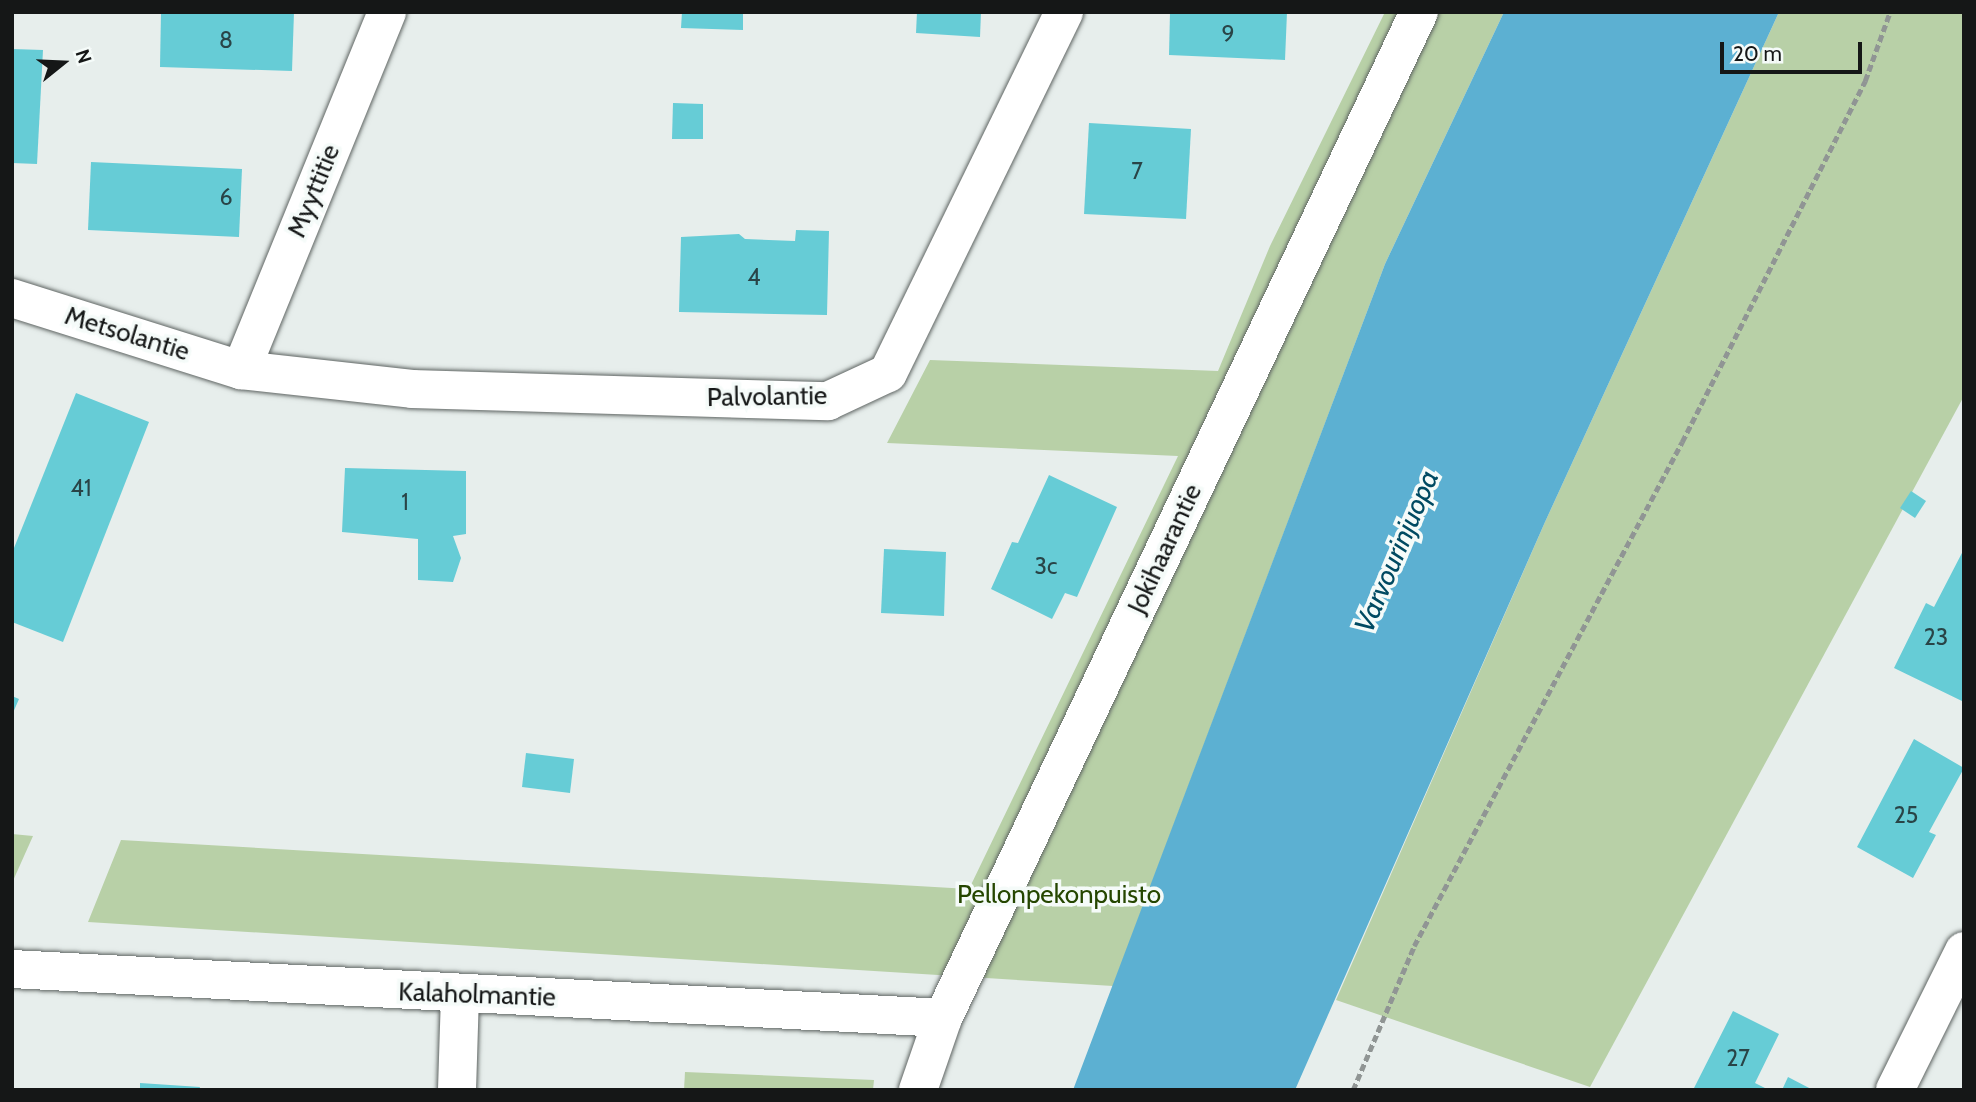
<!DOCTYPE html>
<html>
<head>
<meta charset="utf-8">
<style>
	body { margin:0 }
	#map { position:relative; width:1976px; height:1102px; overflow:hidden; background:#e7eeec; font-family:Cabin,sans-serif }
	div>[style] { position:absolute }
	.green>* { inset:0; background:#b8d0a7 }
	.water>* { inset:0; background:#5cb0d2 }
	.building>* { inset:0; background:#66ccd6 }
	.path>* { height:4.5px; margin-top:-2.25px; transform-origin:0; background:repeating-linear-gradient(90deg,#909594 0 7px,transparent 0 10.5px) }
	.roads { filter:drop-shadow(0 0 2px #5f6563) drop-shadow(0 0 2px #5f6563) }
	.street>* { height:38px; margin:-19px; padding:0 19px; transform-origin:19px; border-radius:19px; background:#fff }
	span { translate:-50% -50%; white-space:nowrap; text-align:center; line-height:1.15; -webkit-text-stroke:7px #f5fbf9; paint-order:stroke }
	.number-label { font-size:23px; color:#294447 }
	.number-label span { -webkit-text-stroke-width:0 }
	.street-label { font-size:26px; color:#151717 }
	.park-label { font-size:26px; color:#254600 }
	.water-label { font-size:28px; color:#004a62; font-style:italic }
	.frame { position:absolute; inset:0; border:14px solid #151717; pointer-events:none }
	.north { position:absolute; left:28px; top:28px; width:70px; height:70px; -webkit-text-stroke:5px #f5fbf9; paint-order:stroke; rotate:72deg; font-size:19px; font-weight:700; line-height:28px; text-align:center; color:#151717 }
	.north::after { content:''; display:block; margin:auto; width:24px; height:32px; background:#151717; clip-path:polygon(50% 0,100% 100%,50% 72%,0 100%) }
	.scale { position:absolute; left:1720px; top:42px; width:142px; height:32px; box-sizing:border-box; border:4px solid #151717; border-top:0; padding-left:9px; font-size:21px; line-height:24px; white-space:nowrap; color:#151717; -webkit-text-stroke:5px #f5fbf9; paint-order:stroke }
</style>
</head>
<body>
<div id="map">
	<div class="green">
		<div style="clip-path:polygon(1385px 12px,1504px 12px,1385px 264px,1113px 986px,88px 922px,121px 840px,969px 889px,1178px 456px,887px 443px,930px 360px,1218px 371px,1270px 246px)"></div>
		<div style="clip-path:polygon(1779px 12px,1964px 12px,1964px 396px,1590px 1087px,1336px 1000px,1545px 522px)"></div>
		<div style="clip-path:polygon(12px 834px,33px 836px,12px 883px)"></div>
		<div style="clip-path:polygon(685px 1072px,874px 1080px,873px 1090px,684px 1090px)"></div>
	</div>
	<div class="water">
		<div style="clip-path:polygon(1504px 12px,1779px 12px,1545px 522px,1295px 1090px,1073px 1090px,1385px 264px)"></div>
	</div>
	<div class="building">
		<div style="clip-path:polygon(161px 12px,294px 12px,292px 71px,160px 67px)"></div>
		<div style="clip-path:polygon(682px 12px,743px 12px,743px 30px,681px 28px)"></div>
		<div style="clip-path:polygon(917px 12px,981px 12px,980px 37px,916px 33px)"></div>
		<div style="clip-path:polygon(1170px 12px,1287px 12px,1285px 60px,1169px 55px)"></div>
		<div style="clip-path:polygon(12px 49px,43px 50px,37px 164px,12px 163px)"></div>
		<div style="clip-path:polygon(673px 103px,703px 104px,703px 139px,672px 139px)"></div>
		<div style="clip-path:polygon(1089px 123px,1191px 129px,1186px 219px,1084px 214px)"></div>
		<div style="clip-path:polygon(91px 162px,242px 169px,239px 237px,88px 230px)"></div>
		<div style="clip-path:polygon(796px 230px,829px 231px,827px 315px,679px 312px,681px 237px,739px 234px,745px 239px,795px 241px)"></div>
		<div style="clip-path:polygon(76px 393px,149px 422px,63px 642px,12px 622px,12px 553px)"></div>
		<div style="clip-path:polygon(345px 468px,466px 471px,466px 534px,453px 536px,461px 558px,453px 582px,418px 580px,418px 539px,342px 532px)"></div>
		<div style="clip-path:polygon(1049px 475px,1117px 507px,1077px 597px,1065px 593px,1052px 619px,991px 589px,1012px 542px,1018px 543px)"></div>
		<div style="clip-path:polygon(1911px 491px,1926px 501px,1915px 518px,1900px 508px)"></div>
		<div style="clip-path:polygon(884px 549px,946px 552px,944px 616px,881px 613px)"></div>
		<div style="clip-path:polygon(1964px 549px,1964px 702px,1894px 668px,1926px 603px,1934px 607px)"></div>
		<div style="clip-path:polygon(12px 696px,19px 699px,12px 715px)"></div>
		<div style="clip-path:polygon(1914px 739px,1964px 768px,1929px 832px,1936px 835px,1913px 878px,1857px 847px)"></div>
		<div style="clip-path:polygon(526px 753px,574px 759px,570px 793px,522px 787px)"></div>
		<div style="clip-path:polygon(1733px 1011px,1779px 1034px,1755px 1083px,1769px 1090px,1693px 1090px)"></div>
		<div style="clip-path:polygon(1788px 1077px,1813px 1090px,1782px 1090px)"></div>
		<div style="clip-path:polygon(140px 1083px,200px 1087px,199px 1090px,140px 1090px)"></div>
	</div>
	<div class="path">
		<div style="left:1353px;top:1090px;width:156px;rotate:-67deg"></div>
		<div style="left:1414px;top:946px;width:571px;rotate:-62deg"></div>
		<div style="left:1682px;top:442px;width:405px;rotate:-63.1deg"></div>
		<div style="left:1865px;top:81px;width:73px;rotate:-70.1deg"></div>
	</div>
	<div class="roads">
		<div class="street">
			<div style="left:12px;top:298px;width:240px;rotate:17.5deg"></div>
			<div style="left:241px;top:370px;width:172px;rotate:6.3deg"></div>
			<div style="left:412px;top:389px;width:416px;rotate:1.7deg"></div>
			<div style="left:828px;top:401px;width:66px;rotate:-25deg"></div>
			<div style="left:888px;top:373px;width:402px;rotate:-64deg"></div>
			<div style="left:241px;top:370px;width:387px;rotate:-67.8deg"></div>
			<div style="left:12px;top:969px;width:932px;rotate:3.01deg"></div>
			<div style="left:457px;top:1090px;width:96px;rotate:-88.2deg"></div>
			<div style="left:918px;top:1090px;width:76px;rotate:-70.9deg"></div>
			<div style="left:943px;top:1018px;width:1113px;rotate:-64.68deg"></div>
			<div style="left:1895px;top:1090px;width:155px;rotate:-63.6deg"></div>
		</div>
	</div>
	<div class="number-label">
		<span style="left:1228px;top:34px">9</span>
		<span style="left:226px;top:40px">8</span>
		<span style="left:1137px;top:171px">7</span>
		<span style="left:226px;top:197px">6</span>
		<span style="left:754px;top:277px">4</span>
		<span style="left:81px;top:488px">41</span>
		<span style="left:405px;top:502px">1</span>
		<span style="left:1046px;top:566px">3c</span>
		<span style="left:1936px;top:637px">23</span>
		<span style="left:1906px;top:815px">25</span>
		<span style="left:1738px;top:1058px">27</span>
	</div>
	<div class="street-label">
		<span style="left:314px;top:191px;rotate:-68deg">Myyttitie</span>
		<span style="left:127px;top:334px;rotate:17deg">Metsolantie</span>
		<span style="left:767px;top:397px;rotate:-1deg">Palvolantie</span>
		<span style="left:1165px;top:549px;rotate:-65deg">Jokihaarantie</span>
		<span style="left:477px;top:995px;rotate:2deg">Kalaholmantie</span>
	</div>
	<div class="park-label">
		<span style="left:1059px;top:895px">Pellonpekonpuisto</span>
	</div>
	<div class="water-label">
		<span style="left:1396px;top:551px;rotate:-67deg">Varvourinjuopa</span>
	</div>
	<div class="frame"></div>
	<div class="north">N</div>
	<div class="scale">20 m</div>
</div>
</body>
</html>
